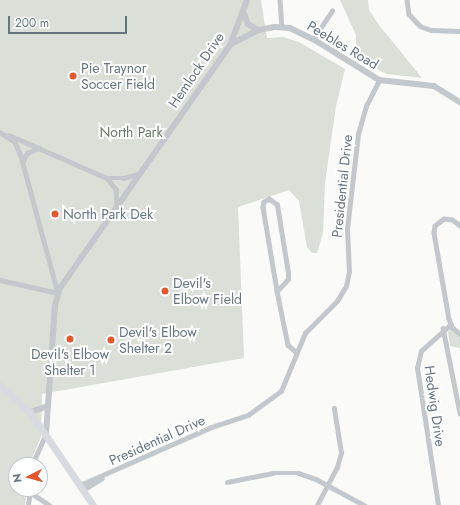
<!DOCTYPE html>
<html>
<head>
<meta charset="utf-8">
<style>
	body { margin:0 }
	#map { position:relative; width:460px; height:505px; overflow:hidden; background:#fafaf8; font-family:Jost,sans-serif }
	div>[style] { position:absolute }
	.green>* { inset:0; background:#dadfd7 }
	.minor>* { height:4.5px; margin:-2.25px; padding:0 2.25px; transform-origin:2.25px; border-radius:2.25px; background:#c3c8cc }
	.tertiary>* { height:6px; margin:-3px; padding:0 3px; transform-origin:3px; border-radius:3px; background:#c3c8cc }
	.secondary>* { height:7px; margin:-3.5px; padding:0 3.5px; transform-origin:3.5px; border-radius:3.5px; background:#d6dbdf }
	.dots>* { width:11px; height:11px; translate:-50% -50%; box-sizing:border-box; border:2px solid #fff; border-radius:50% }
	span { translate:-50% -50%; white-space:nowrap; text-align:center; line-height:1.15; -webkit-text-stroke:4px #fff; paint-order:stroke }
	.street-label { font-size:14px; color:#657683 }
	.poi-label { font-size:14px; color:#657683 }
	.left { translate:0 -50%; text-align:left }
	.park-label { font-size:14px; color:#687a64 }
	.north { position:absolute; left:8px; top:457px; width:40px; height:40px; box-sizing:border-box; background:#fff; border:1px solid #c1c8cd; border-radius:50%; rotate:264deg; font-size:11px; font-weight:700; line-height:16px; text-align:center; color:#657683 }
	.north::after { content:''; display:block; margin:auto; width:14px; height:18px; background:#e4572e; clip-path:polygon(50% 0,100% 100%,50% 72%,0 100%) }
	.scale { position:absolute; left:8px; top:16px; width:119px; height:18px; box-sizing:border-box; border:2px solid #657683; border-top:0; padding-left:5px; font-size:12px; line-height:14px; white-space:nowrap; color:#657683; -webkit-text-stroke:3px #fff; paint-order:stroke }
</style>
</head>
<body>
<div id="map">
	<div class="green">
		<div style="clip-path:polygon(0 0,261px 0,267px 38px,283px 37px,299px 42px,345px 69px,336px 106px,325px 183px,323px 233px,317px 253px,312px 253px,307px 247px,299px 201px,289px 190px,238px 207px,244px 358px,42px 394px,41px 437px,29px 465px,16px 465px,16px 489px,27px 489px,25px 505px,0 505px)"></div>
		<div style="clip-path:polygon(340px 0,368px 0,369px 10px,379px 25px,422px 78px,387px 74px,356px 59px,356px 35px)"></div>
		<div style="clip-path:polygon(451px 328px,460px 337px,460px 348px,450px 346px,448px 332px)"></div>
	</div>
	<div class="minor">
		<div style="left:280px;top:0;width:27px;rotate:86deg"></div>
		<div style="left:407px;top:0;width:14px;rotate:82deg"></div>
		<div style="left:409px;top:14px;width:16px;rotate:47deg"></div>
		<div style="left:420px;top:26px;width:12px;rotate:20deg"></div>
		<div style="left:431px;top:30px;width:29px;rotate:2deg"></div>
		<div style="left:313px;top:39px;width:34px;rotate:-56deg"></div>
		<div style="left:0;top:132px;width:18px;rotate:34deg"></div>
		<div style="left:15px;top:142px;width:15px;rotate:67deg"></div>
		<div style="left:21px;top:156px;width:142px;rotate:74.9deg"></div>
		<div style="left:9px;top:135px;width:107px;rotate:23.7deg"></div>
		<div style="left:107px;top:178px;width:16px"></div>
		<div style="left:123px;top:178px;width:16px;rotate:-14deg"></div>
		<div style="left:23px;top:161px;width:9px;rotate:-63deg"></div>
		<div style="left:27px;top:153px;width:13px;rotate:-23deg"></div>
		<div style="left:107px;top:178px;width:14px;rotate:51deg"></div>
		<div style="left:116px;top:189px;width:16px;rotate:86deg"></div>
		<div style="left:460px;top:226px;width:10px;rotate:-143deg"></div>
		<div style="left:452px;top:220px;width:8px;rotate:-173deg"></div>
		<div style="left:444px;top:219px;width:11px;rotate:142deg"></div>
		<div style="left:435px;top:226px;width:7px;rotate:98deg"></div>
		<div style="left:434px;top:233px;width:87px;rotate:80.1deg"></div>
		<div style="left:449px;top:319px;width:9px;rotate:69deg"></div>
		<div style="left:452px;top:327px;width:11px;rotate:41deg"></div>
		<div style="left:0;top:280px;width:59px;rotate:12.6deg"></div>
		<div style="left:277px;top:291px;width:16px;rotate:-47deg"></div>
		<div style="left:288px;top:279px;width:6px;rotate:-90deg"></div>
		<div style="left:288px;top:273px;width:69px;rotate:-99.2deg"></div>
		<div style="left:277px;top:205px;width:10px;rotate:-143deg"></div>
		<div style="left:269px;top:199px;width:6px;rotate:149deg"></div>
		<div style="left:264px;top:202px;width:5px;rotate:101deg"></div>
		<div style="left:263px;top:207px;width:85px;rotate:80.5deg"></div>
		<div style="left:277px;top:291px;width:55px;rotate:78.5deg"></div>
		<div style="left:288px;top:345px;width:11px;rotate:41deg"></div>
		<div style="left:443px;top:328px;width:87px;rotate:78.7deg"></div>
		<div style="left:32px;top:465px;width:34px;rotate:-66deg"></div>
		<div style="left:227px;top:482px;width:47px;rotate:-11.1deg"></div>
		<div style="left:273px;top:473px;width:25px"></div>
		<div style="left:298px;top:473px;width:19px;rotate:18deg"></div>
		<div style="left:316px;top:479px;width:55px;rotate:28.4deg"></div>
		<div style="left:80px;top:485px;width:141px;rotate:-23.8deg"></div>
		<div style="left:209px;top:428px;width:41px;rotate:-18.4deg"></div>
		<div style="left:248px;top:415px;width:41px;rotate:-36deg"></div>
		<div style="left:281px;top:391px;width:63px;rotate:-67.5deg"></div>
		<div style="left:305px;top:333px;width:45px;rotate:-45deg"></div>
		<div style="left:337px;top:301px;width:17px;rotate:-59deg"></div>
		<div style="left:346px;top:286px;width:14px;rotate:-78deg"></div>
		<div style="left:349px;top:272px;width:43px;rotate:-92.7deg"></div>
		<div style="left:347px;top:229px;width:96px;rotate:-83.4deg"></div>
		<div style="left:358px;top:134px;width:29px;rotate:-74deg"></div>
		<div style="left:366px;top:106px;width:29px;rotate:-63deg"></div>
		<div style="left:83px;top:490px;width:22px;rotate:-32deg"></div>
		<div style="left:30px;top:492px;width:23px;rotate:34deg"></div>
		<div style="left:28px;top:505px;width:14px;rotate:-82deg"></div>
		<div style="left:317px;top:505px;width:43px;rotate:-62.2deg"></div>
		<div style="left:337px;top:467px;width:15px;rotate:-74deg"></div>
		<div style="left:341px;top:453px;width:45px;rotate:-99deg"></div>
		<div style="left:438px;top:505px;width:139px;rotate:-98.7deg"></div>
		<div style="left:417px;top:368px;width:17px;rotate:-77deg"></div>
		<div style="left:421px;top:351px;width:40px;rotate:-42deg"></div>
	</div>
	<div class="tertiary">
		<div style="left:244px;top:14px;width:11px;rotate:68deg"></div>
		<div style="left:248px;top:24px;width:12px;rotate:31deg"></div>
		<div style="left:231px;top:44px;width:30px;rotate:-27deg"></div>
		<div style="left:258px;top:30px;width:17px;rotate:-10deg"></div>
		<div style="left:275px;top:27px;width:15px;rotate:4deg"></div>
		<div style="left:290px;top:28px;width:25px;rotate:26deg"></div>
		<div style="left:313px;top:39px;width:78px;rotate:31.8deg"></div>
		<div style="left:379px;top:80px;width:55px;rotate:6.2deg"></div>
		<div style="left:434px;top:86px;width:31px;rotate:32deg"></div>
		<div style="left:30px;top:412px;width:19px;rotate:-18deg"></div>
		<div style="left:46px;top:434px;width:129px;rotate:-86deg"></div>
		<div style="left:55px;top:305px;width:18px;rotate:-74deg"></div>
		<div style="left:60px;top:288px;width:297px;rotate:-55deg"></div>
		<div style="left:230px;top:45px;width:48px;rotate:-69.3deg"></div>
	</div>
	<div class="secondary">
		<div style="left:0;top:385px;width:40px;rotate:42deg"></div>
		<div style="left:30px;top:412px;width:112px;rotate:55.9deg"></div>
	</div>
	<div class="dots">
		<div style="left:73px;top:76px;background:#e4572e"></div>
		<div style="left:55px;top:214px;background:#e4572e"></div>
		<div style="left:165px;top:291px;background:#e4572e"></div>
		<div style="left:70px;top:339px;background:#e4572e"></div>
		<div style="left:111px;top:340px;background:#e4572e"></div>
	</div>
	<div class="street-label">
		<span style="left:343px;top:45px;rotate:31deg">Peebles Road</span>
		<span style="left:196px;top:70px;rotate:-56deg">Hemlock Drive</span>
		<span style="left:342px;top:186px;rotate:-84deg">Presidential Drive</span>
		<span style="left:435px;top:406px;rotate:82deg">Hedwig Drive</span>
		<span style="left:157px;top:440px;rotate:-24deg">Presidential Drive</span>
	</div>
	<div class="poi-label">
		<span class="left" style="left:81px;top:76px">Pie Traynor<br>Soccer Field</span>
		<span class="left" style="left:63px;top:214px">North Park Dek</span>
		<span class="left" style="left:173px;top:291px">Devil's<br>Elbow Field</span>
		<span class="left" style="left:119px;top:340px">Devil's Elbow<br>Shelter 2</span>
		<span style="left:70px;top:362px">Devil's Elbow<br>Shelter 1</span>
	</div>
	<div class="park-label">
		<span style="left:131px;top:132px">North Park</span>
	</div>
	<div class="north">N</div>
	<div class="scale">200 m</div>
</div>
</body>
</html>
